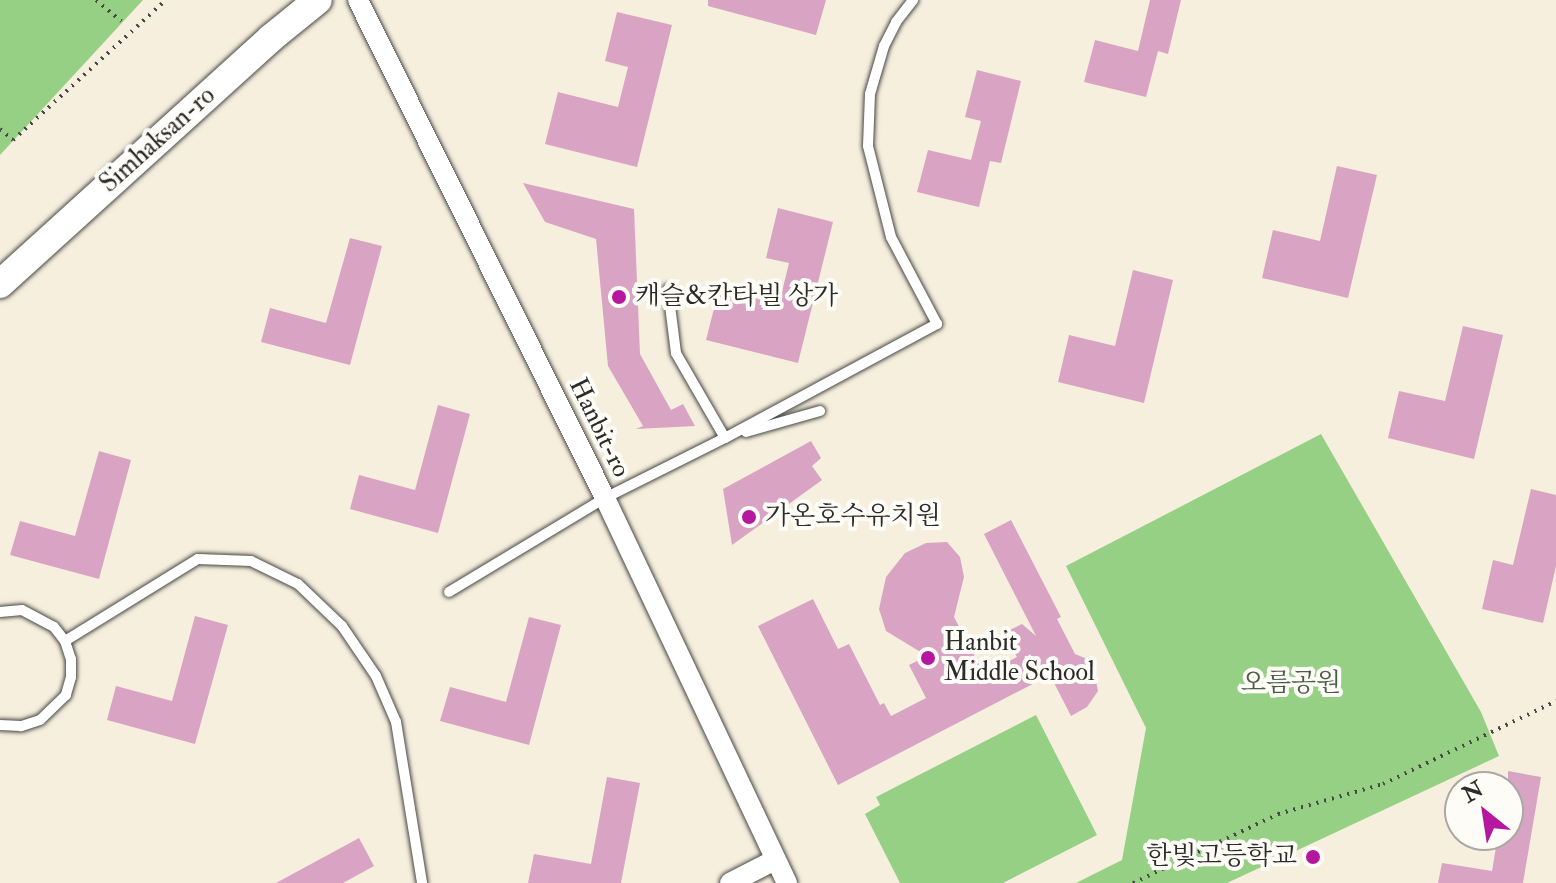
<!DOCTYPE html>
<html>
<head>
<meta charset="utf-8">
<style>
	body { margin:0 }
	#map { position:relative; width:1556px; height:883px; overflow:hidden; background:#f6efdd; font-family:"IM FELL Double Pica","Noto Serif KR",serif }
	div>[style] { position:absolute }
	.green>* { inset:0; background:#96d084 }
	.building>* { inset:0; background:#d9a4c3 }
	.path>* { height:4px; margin-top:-2px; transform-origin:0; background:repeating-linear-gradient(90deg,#494846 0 2px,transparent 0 8px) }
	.roads { filter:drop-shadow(0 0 2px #494846) drop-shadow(0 0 2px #494846) }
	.lane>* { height:10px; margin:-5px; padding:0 5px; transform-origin:5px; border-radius:5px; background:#fff }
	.street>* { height:20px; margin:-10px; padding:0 10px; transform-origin:10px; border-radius:10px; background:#fff }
	.secondary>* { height:28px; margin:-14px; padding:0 14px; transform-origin:14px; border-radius:14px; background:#fff }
	.dots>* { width:22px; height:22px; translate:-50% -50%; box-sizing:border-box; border:4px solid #fdfcf7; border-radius:50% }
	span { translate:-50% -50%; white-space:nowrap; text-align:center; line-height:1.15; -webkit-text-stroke:8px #fdfcf7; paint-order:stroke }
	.street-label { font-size:26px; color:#2b2b2b }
	.poi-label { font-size:26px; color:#2b2b2b }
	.left { translate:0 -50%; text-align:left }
	.right { translate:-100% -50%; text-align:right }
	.park-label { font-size:26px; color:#4b5d46 }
	.north { position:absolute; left:1444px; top:771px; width:80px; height:80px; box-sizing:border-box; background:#fdfcf7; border:2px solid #a9a8a5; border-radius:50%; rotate:330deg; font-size:22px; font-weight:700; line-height:32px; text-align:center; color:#2b2b2b }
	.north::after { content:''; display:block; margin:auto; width:28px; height:36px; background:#b5179e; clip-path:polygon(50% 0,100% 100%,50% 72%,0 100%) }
</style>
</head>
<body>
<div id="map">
	<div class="green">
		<div style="clip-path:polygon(0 0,143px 0,0 155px)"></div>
		<div style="clip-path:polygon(1321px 434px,1481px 712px,1499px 756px,1227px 883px,1076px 883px,1122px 860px,1146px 728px,1066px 566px)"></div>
		<div style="clip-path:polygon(1036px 715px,1097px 835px,1003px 883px,900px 883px,865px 814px,880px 805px,876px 797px)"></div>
	</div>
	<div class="building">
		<div style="clip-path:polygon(708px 0,826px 0,816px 35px,708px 6px)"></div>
		<div style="clip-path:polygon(1150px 0,1181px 0,1168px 54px,1158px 51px,1146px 97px,1084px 82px,1095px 40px,1138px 51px)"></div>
		<div style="clip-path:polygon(617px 12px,672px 25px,637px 167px,545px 144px,558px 92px,618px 107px,628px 67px,605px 61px)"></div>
		<div style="clip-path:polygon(977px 70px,1021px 81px,1001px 163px,990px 161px,979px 207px,917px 192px,928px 150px,971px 160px,981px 121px,965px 117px)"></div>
		<div style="clip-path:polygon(1337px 166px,1377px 175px,1348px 298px,1262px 278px,1273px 230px,1320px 241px)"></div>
		<div style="clip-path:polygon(523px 183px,634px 209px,640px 354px,671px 410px,683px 404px,695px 426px,636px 429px,643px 426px,608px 366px,596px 239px,545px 222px)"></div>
		<div style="clip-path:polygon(778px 208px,833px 222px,798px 363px,706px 340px,719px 289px,779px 304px,789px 263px,766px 258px)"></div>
		<div style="clip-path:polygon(350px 238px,382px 246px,350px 365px,261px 342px,270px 308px,326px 323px)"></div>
		<div style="clip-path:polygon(1133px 270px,1173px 280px,1144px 403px,1058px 382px,1069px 335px,1115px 346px)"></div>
		<div style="clip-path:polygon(1463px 326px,1503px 335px,1474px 459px,1388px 438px,1399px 391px,1445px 401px)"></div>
		<div style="clip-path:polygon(438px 405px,470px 414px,438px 533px,350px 509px,359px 475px,415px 490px)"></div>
		<div style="clip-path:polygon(811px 441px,821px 458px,812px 466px,822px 480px,732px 545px,723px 489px)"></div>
		<div style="clip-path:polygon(99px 451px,131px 460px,99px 579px,10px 555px,20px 521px,75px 536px)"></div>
		<div style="clip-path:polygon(1531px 489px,1556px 495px,1556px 566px,1543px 623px,1482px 609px,1493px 560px,1513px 565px)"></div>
		<div style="clip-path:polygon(1011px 520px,1061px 617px,1057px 619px,1075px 654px,1092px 661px,1098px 691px,1087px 707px,1071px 716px,1050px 675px,838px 785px,758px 626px,813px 599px,838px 649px,849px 644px,880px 705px,884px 703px,891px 716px,926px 698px,909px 665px,927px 656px,886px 631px,879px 609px,886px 577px,905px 553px,926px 543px,947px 542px,960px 557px,964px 577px,954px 617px,984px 674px,1017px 657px,1004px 633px,1022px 624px,1036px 636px,984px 534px)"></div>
		<div style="clip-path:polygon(195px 616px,228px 625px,195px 744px,107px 720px,116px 686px,172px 701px)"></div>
		<div style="clip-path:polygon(529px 617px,561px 625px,529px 745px,440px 721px,450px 687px,506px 702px)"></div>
		<div style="clip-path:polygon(1508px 771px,1541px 777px,1523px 883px,1438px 883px,1442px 863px,1492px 871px,1498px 835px,1508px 835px)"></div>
		<div style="clip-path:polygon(607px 777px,640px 783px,621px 883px,528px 883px,534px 854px,591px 864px)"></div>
		<div style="clip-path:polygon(359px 838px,374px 866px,343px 883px,276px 883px)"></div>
	</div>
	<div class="path">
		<div style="left:96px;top:0;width:33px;rotate:40deg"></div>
		<div style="left:0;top:129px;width:17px;rotate:40deg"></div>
		<div style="left:13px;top:140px;width:207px;rotate:-42.5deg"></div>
		<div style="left:1133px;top:883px;width:161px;rotate:-25.4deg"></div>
		<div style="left:1278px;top:814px;width:109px;rotate:-15.9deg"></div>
		<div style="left:1383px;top:784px;width:192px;rotate:-25.6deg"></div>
	</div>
	<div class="roads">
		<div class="lane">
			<div style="left:746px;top:432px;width:77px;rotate:-15.8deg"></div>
			<div style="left:725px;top:438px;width:241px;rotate:-28.3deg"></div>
			<div style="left:937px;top:324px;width:98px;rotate:-117.9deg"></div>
			<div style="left:891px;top:237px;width:94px;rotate:-104.2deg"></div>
			<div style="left:868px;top:146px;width:52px;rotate:-87.8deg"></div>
			<div style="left:870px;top:94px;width:50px;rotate:-73.7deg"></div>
			<div style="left:884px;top:46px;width:27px;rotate:-63deg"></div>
			<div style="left:896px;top:22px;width:28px;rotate:-52deg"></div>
			<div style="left:449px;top:592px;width:182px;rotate:-31.1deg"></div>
			<div style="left:605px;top:498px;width:134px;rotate:-26.6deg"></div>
			<div style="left:725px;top:438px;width:98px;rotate:-120deg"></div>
			<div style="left:676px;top:353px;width:64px;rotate:-97.2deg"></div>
			<div style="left:0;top:612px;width:22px;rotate:-5deg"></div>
			<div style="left:22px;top:610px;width:36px;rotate:28deg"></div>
			<div style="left:54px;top:627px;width:18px;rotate:52deg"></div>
			<div style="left:65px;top:641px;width:19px;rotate:72deg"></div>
			<div style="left:71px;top:659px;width:18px;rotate:90deg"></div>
			<div style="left:71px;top:677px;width:19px;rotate:106deg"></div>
			<div style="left:66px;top:695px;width:36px;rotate:136deg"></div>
			<div style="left:40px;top:720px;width:20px;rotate:162deg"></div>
			<div style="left:21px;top:726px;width:21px;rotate:-177deg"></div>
			<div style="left:65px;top:641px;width:156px;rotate:-31.7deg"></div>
			<div style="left:198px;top:559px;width:53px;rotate:2.2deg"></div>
			<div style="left:251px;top:561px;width:52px;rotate:26.1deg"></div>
			<div style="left:298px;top:584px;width:61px;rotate:43.7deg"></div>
			<div style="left:342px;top:626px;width:60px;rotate:55.8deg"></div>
			<div style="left:376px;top:676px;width:50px;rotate:66.5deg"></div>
			<div style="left:396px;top:722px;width:163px;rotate:80.8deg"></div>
		</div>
		<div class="street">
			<div style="left:358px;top:0;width:556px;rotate:63.62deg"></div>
			<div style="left:605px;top:498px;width:426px;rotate:64.7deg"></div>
			<div style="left:730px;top:883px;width:51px;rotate:-27.1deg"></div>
		</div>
		<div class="secondary">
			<div style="left:0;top:284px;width:366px;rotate:-42.2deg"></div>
			<div style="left:271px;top:38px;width:60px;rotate:-39deg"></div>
		</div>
	</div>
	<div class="dots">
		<div style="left:619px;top:297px;background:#b5179e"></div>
		<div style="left:749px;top:517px;background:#b5179e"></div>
		<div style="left:928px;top:658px;background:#b5179e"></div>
		<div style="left:1313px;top:857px;background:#b5179e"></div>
	</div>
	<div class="street-label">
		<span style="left:158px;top:140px;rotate:-42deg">Simhaksan-ro</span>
		<span style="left:599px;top:428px;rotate:64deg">Hanbit-ro</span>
	</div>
	<div class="poi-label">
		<span class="left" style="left:635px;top:297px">캐슬&amp;칸타빌 상가</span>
		<span class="left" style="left:765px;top:517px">가온호수유치원</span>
		<span class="left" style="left:944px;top:658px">Hanbit<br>Middle School</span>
		<span class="right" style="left:1297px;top:857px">한빛고등학교</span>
	</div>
	<div class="park-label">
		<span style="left:1291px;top:684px">오름공원</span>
	</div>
	<div class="north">N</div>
</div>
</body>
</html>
